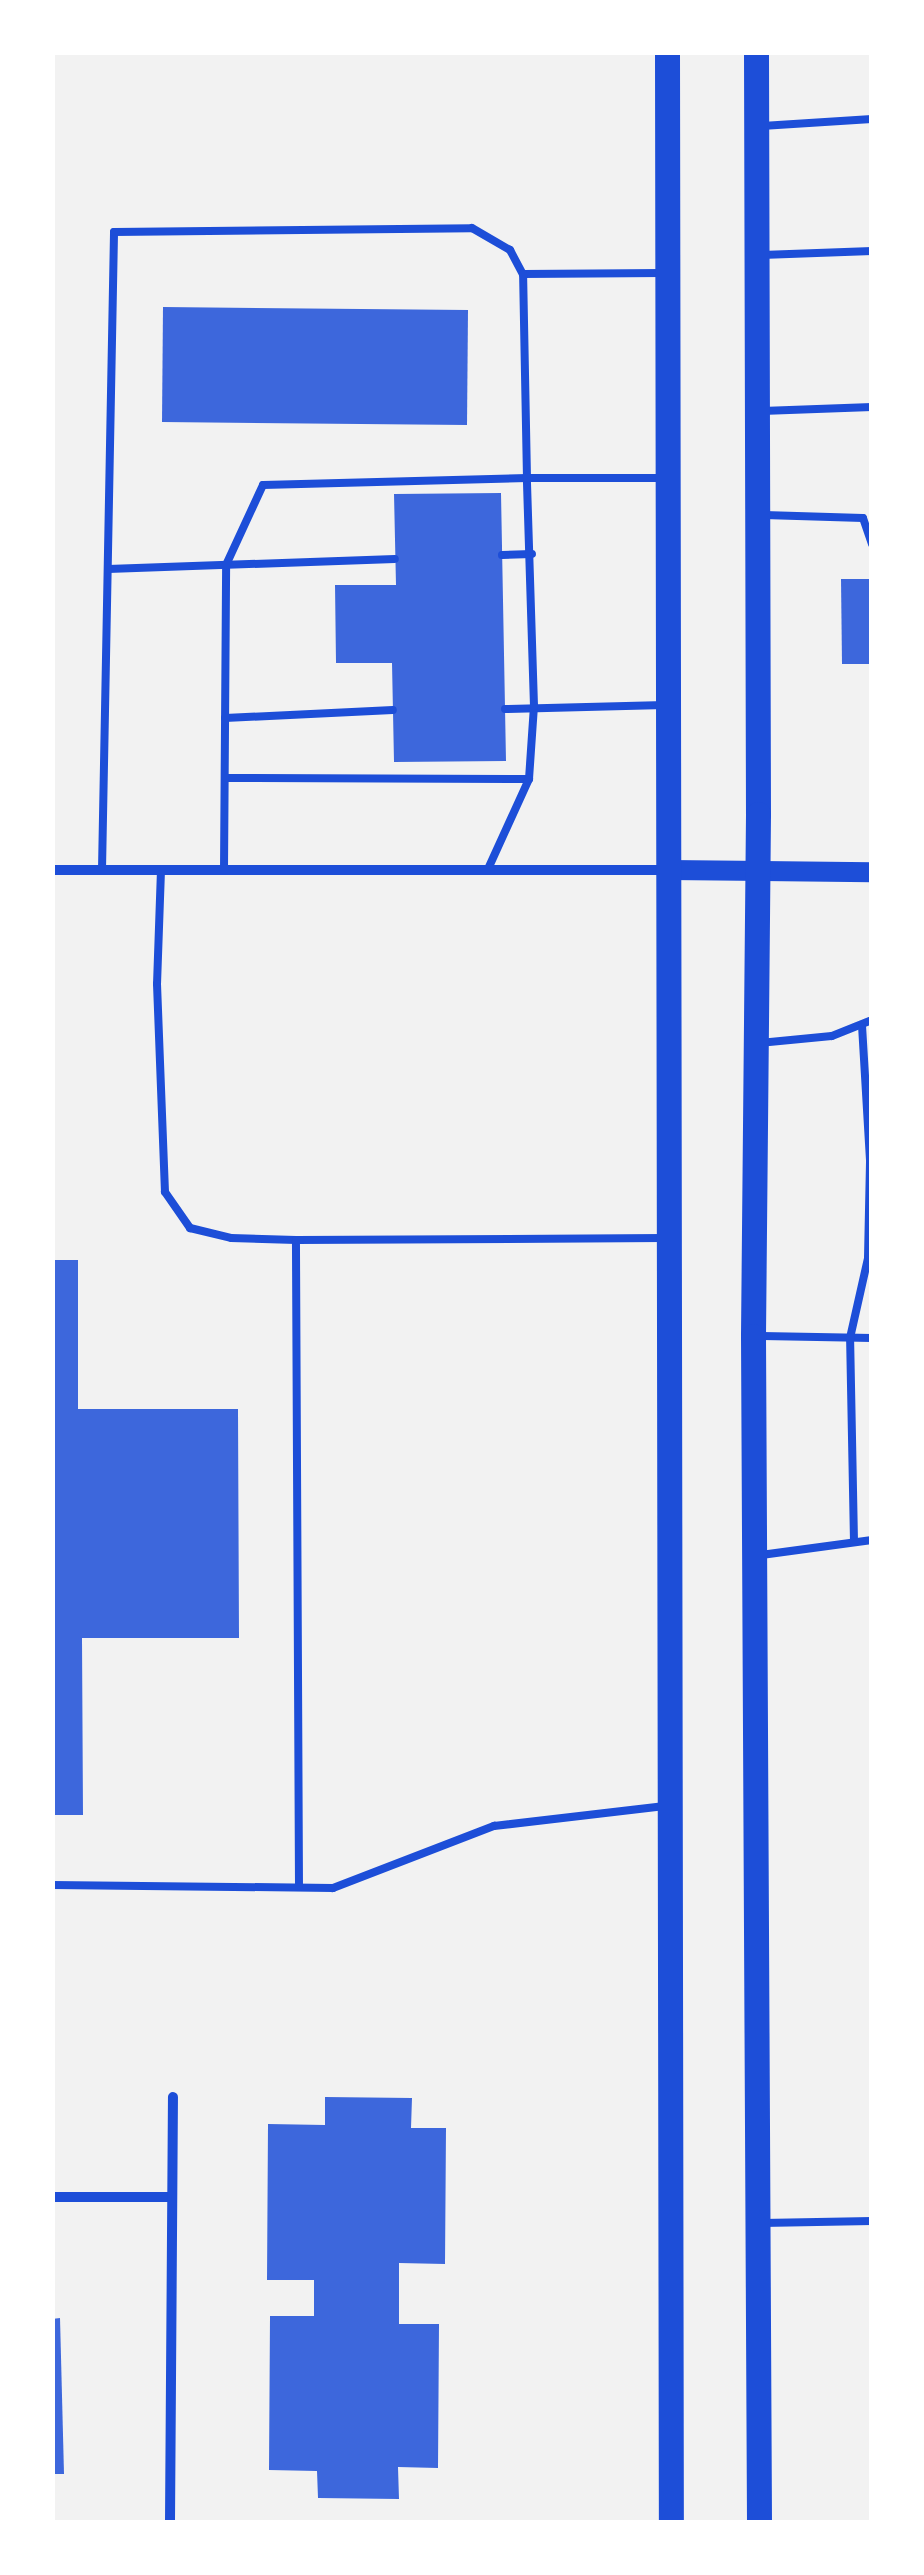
<!DOCTYPE html>
<html>
<head>
<meta charset="utf-8">
<style>
	body { margin:0 }
	#map { position:relative; width:924px; height:2575px; overflow:hidden; background:#f2f2f2; font-family:"Noto Sans",sans-serif }
	div>[style] { position:absolute }
	.building>* { inset:0; background:#3d67dc }
	.service>* { height:8px; margin:-4px; padding:0 4px; transform-origin:4px; border-radius:4px; background:#1d4ed8 }
	.minor>* { height:10px; margin:-5px; padding:0 5px; transform-origin:5px; border-radius:5px; background:#1d4ed8 }
	.secondary>* { height:20px; margin:-10px; padding:0 10px; transform-origin:10px; border-radius:10px; background:#1d4ed8 }
	.primary>* { height:25px; margin:-12.5px; padding:0 12.5px; transform-origin:12.5px; border-radius:12.5px; background:#1d4ed8 }
	span { translate:-50% -50%; white-space:nowrap; text-align:center; line-height:1.15; -webkit-text-stroke:9px #fff; paint-order:stroke }
	.frame { position:absolute; inset:0; border:55px solid #fff; pointer-events:none }
</style>
</head>
<body>
<div id="map">
	<div class="building">
		<div style="clip-path:polygon(163px 307px,468px 310px,467px 425px,162px 422px)"></div>
		<div style="clip-path:polygon(501px 493px,506px 761px,394px 762px,392px 663px,336px 663px,335px 585px,396px 585px,394px 494px)"></div>
		<div style="clip-path:polygon(841px 579px,872px 579px,872px 664px,842px 664px)"></div>
		<div style="clip-path:polygon(52px 1260px,78px 1260px,78px 1409px,238px 1409px,239px 1638px,82px 1638px,83px 1815px,52px 1815px)"></div>
		<div style="clip-path:polygon(325px 2097px,412px 2098px,411px 2128px,446px 2128px,445px 2264px,399px 2263px,399px 2324px,439px 2324px,438px 2468px,398px 2467px,399px 2499px,318px 2498px,317px 2471px,269px 2470px,270px 2316px,314px 2316px,314px 2280px,267px 2280px,268px 2124px,325px 2125px)"></div>
		<div style="clip-path:polygon(60px 2318px,64px 2474px,52px 2474px,52px 2319px)"></div>
	</div>
	<div class="service">
		<div style="left:761px;top:126px;width:111px;rotate:-3.6deg"></div>
		<div style="left:761px;top:255px;width:111px;rotate:-2.1deg"></div>
		<div style="left:761px;top:411px;width:111px;rotate:-2.1deg"></div>
		<div style="left:764px;top:515px;width:99px;rotate:1.7deg"></div>
		<div style="left:863px;top:518px;width:28px;rotate:71deg"></div>
		<div style="left:502px;top:555px;width:30px;rotate:-2deg"></div>
		<div style="left:108px;top:569px;width:287px;rotate:-2deg"></div>
		<div style="left:505px;top:709px;width:160px;rotate:-1.4deg"></div>
		<div style="left:225px;top:718px;width:168px;rotate:-2.7deg"></div>
		<div style="left:225px;top:778px;width:304px;rotate:0.2deg"></div>
		<div style="left:529px;top:779px;width:73px;rotate:-86.1deg"></div>
		<div style="left:534px;top:706px;width:228px;rotate:-91.8deg"></div>
		<div style="left:527px;top:478px;width:135px"></div>
		<div style="left:488px;top:869px;width:99px;rotate:-65.5deg"></div>
		<div style="left:102px;top:870px;width:638px;rotate:-88.92deg"></div>
		<div style="left:114px;top:232px;width:358px;rotate:-0.6deg"></div>
		<div style="left:472px;top:228px;width:44px;rotate:30.1deg"></div>
		<div style="left:510px;top:250px;width:27px;rotate:62deg"></div>
		<div style="left:523px;top:274px;width:139px;rotate:-0.4deg"></div>
		<div style="left:161px;top:870px;width:114px;rotate:92deg"></div>
		<div style="left:157px;top:984px;width:208px;rotate:87.8deg"></div>
		<div style="left:165px;top:1192px;width:44px;rotate:55.2deg"></div>
		<div style="left:190px;top:1228px;width:42px;rotate:13.7deg"></div>
		<div style="left:231px;top:1238px;width:65px;rotate:1.8deg"></div>
		<div style="left:224px;top:870px;width:305px;rotate:-89.6deg"></div>
		<div style="left:226px;top:565px;width:88px;rotate:-65.2deg"></div>
		<div style="left:263px;top:485px;width:264px;rotate:-1.5deg"></div>
		<div style="left:527px;top:478px;width:204px;rotate:-91.1deg"></div>
		<div style="left:760px;top:1043px;width:72px;rotate:-5.6deg"></div>
		<div style="left:832px;top:1036px;width:43px;rotate:-21.8deg"></div>
		<div style="left:756px;top:1336px;width:116px;rotate:1deg"></div>
		<div style="left:854px;top:1542px;width:204px;rotate:-91.1deg"></div>
		<div style="left:850px;top:1338px;width:82px;rotate:-77.3deg"></div>
		<div style="left:868px;top:1258px;width:98px;rotate:-88.8deg"></div>
		<div style="left:870px;top:1160px;width:133px;rotate:-93.4deg"></div>
		<div style="left:761px;top:1555px;width:112px;rotate:-7.7deg"></div>
		<div style="left:52px;top:1885px;width:281px;rotate:0.6deg"></div>
		<div style="left:333px;top:1888px;width:173px;rotate:-21.1deg"></div>
		<div style="left:494px;top:1826px;width:172px;rotate:-6.7deg"></div>
		<div style="left:299px;top:1887px;width:647px;rotate:-90.27deg"></div>
		<div style="left:296px;top:1240px;width:368px;rotate:-0.3deg"></div>
		<div style="left:761px;top:2223px;width:111px;rotate:-1deg"></div>
	</div>
	<div class="minor">
		<div style="left:52px;top:870px;width:616px"></div>
		<div style="left:52px;top:2197px;width:120px"></div>
		<div style="left:170px;top:2522px;width:425px;rotate:-89.6deg"></div>
	</div>
	<div class="secondary">
		<div style="left:669px;top:870px;width:203px;rotate:0.6deg"></div>
	</div>
	<div class="primary">
		<div style="left:667px;top:52px;width:2470px;rotate:89.91deg"></div>
		<div style="left:756px;top:52px;width:762px;rotate:89.85deg"></div>
		<div style="left:758px;top:814px;width:522px;rotate:90.55deg"></div>
		<div style="left:753px;top:1336px;width:1186px;rotate:89.71deg"></div>
	</div>
	<div class="frame"></div>
</div>
</body>
</html>
